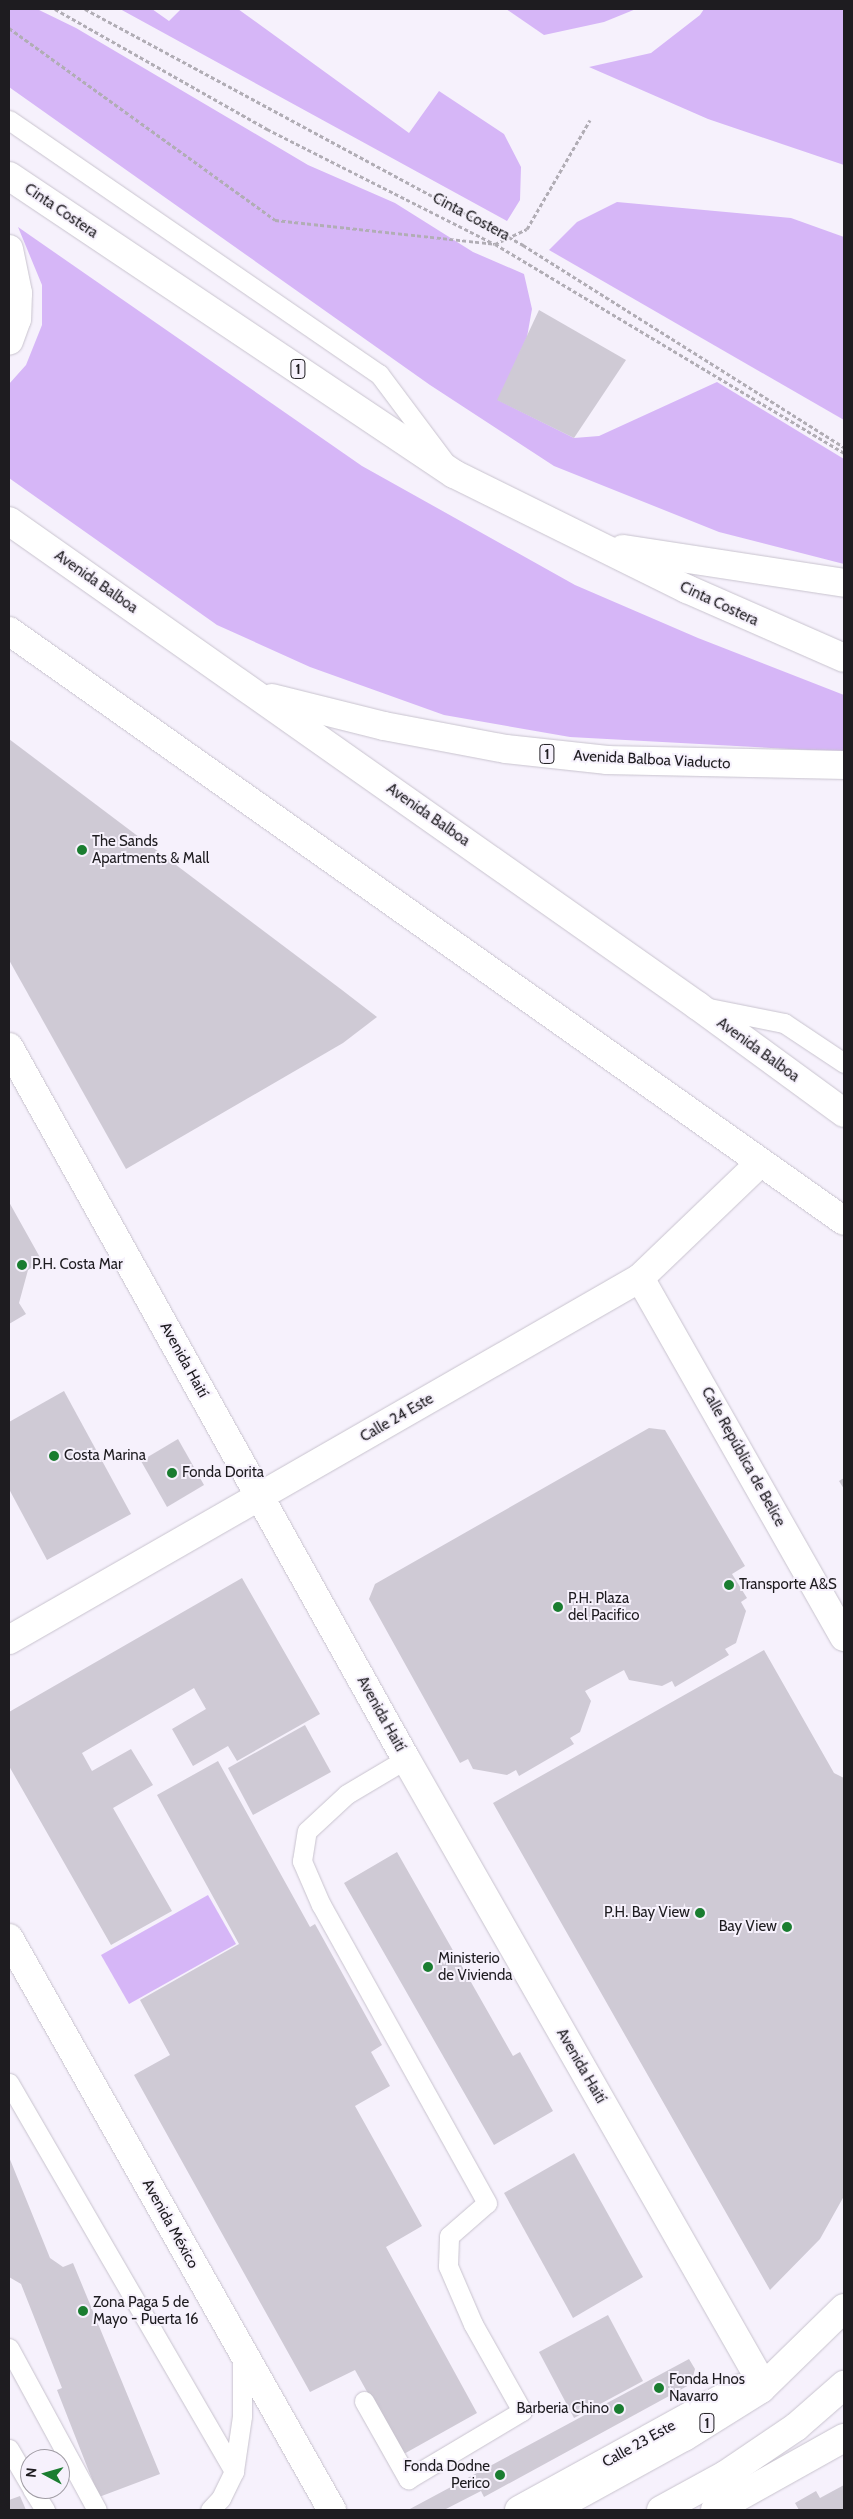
<!DOCTYPE html>
<html>
<head>
<meta charset="utf-8">
<style>
	body { margin:0 }
	#map { position:relative; width:853px; height:2519px; overflow:hidden; background:#f6f1fc; font-family:Cabin,sans-serif }
	div>[style] { position:absolute }
	.green>* { inset:0; background:#d6b6f7 }
	.building>* { inset:0; background:#cfcad5 }
	.path>* { height:3px; margin-top:-1.5px; transform-origin:0; background:repeating-linear-gradient(90deg,#b1adb5 0 4px,transparent 0 6.5px) }
	.roads { filter:drop-shadow(0 0 1px #c8c3ce) drop-shadow(0 0 1px #c8c3ce) }
	.lane>* { height:19px; margin:-9.5px; padding:0 9.5px; transform-origin:9.5px; border-radius:9.5px; background:#fff }
	.street>* { height:28px; margin:-14px; padding:0 14px; transform-origin:14px; border-radius:14px; background:#fff }
	.secondary>* { height:28px; margin:-14px; padding:0 14px; transform-origin:14px; border-radius:14px; background:#fff }
	.highway>* { height:28px; margin:-14px; padding:0 14px; transform-origin:14px; border-radius:14px; background:#fff }
	.dots>* { width:14px; height:14px; translate:-50% -50%; box-sizing:border-box; border:2px solid #f6f1fc; border-radius:50% }
	span { translate:-50% -50%; white-space:nowrap; text-align:center; line-height:1.15; -webkit-text-stroke:4px #f6f1fc; paint-order:stroke }
	.shield-label span { padding:1px 4px; background:#f6f1fc; border:1px solid; border-radius:4px; -webkit-text-stroke-width:0 }
	.shield-label { font-size:14px; color:#1e1c20; font-weight:700 }
	.street-label { font-size:15px; color:#1e1c20 }
	.poi-label { font-size:15px; color:#1e1c20 }
	.left { translate:0 -50%; text-align:left }
	.right { translate:-100% -50%; text-align:right }
	.frame { position:absolute; inset:0; border:10px solid #1e1c20; pointer-events:none }
	.north { position:absolute; left:20px; top:2449px; width:50px; height:50px; box-sizing:border-box; background:#f6f1fc; border:1px solid #a09ca4; border-radius:50%; rotate:276deg; font-size:14px; font-weight:700; line-height:20px; text-align:center; color:#1e1c20 }
	.north::after { content:''; display:block; margin:auto; width:18px; height:22px; background:#1a7d30; clip-path:polygon(50% 0,100% 100%,50% 72%,0 100%) }
</style>
</head>
<body>
<div id="map">
	<div class="green">
		<div style="clip-path:polygon(9px 9px,37px 9px,76px 28px,308px 165px,395px 203px,473px 252px,524px 274px,532px 309px,527px 337px,498px 400px,574px 438px,599px 436px,717px 382px,844px 459px,844px 564px,719px 532px,554px 466px,430px 385px,9px 87px)"></div>
		<div style="clip-path:polygon(120px 9px,152px 9px,169px 21px,181px 9px,238px 9px,409px 133px,439px 91px,504px 134px,521px 167px,520px 200px,507px 221px)"></div>
		<div style="clip-path:polygon(506px 9px,636px 9px,604px 22px,544px 35px)"></div>
		<div style="clip-path:polygon(704px 9px,844px 9px,844px 165px,708px 119px,589px 67px,651px 53px,700px 15px)"></div>
		<div style="clip-path:polygon(617px 202px,791px 218px,844px 237px,844px 420px,549px 250px,577px 222px)"></div>
		<div style="clip-path:polygon(18px 227px,362px 466px,575px 585px,698px 638px,844px 695px,844px 752px,570px 737px,444px 715px,310px 667px,217px 625px,9px 478px,9px 384px,26px 365px,42px 325px,42px 285px)"></div>
		<div style="clip-path:polygon(208px 1895px,236px 1944px,129px 2004px,101px 1955px)"></div>
	</div>
	<div class="building">
		<div style="clip-path:polygon(539px 310px,626px 360px,574px 438px,497px 400px)"></div>
		<div style="clip-path:polygon(9px 739px,342px 990px,377px 1017px,343px 1043px,126px 1169px,9px 960px)"></div>
		<div style="clip-path:polygon(9px 1202px,42px 1261px,28px 1270px,19px 1303px,26px 1314px,9px 1324px)"></div>
		<div style="clip-path:polygon(64px 1391px,131px 1514px,47px 1560px,9px 1489px,9px 1422px)"></div>
		<div style="clip-path:polygon(649px 1428px,665px 1430px,745px 1566px,732px 1574px,747px 1598px,741px 1602px,746px 1611px,736px 1643px,725px 1649px,729px 1655px,675px 1687px,672px 1681px,662px 1686px,629px 1680px,624px 1670px,585px 1691px,591px 1701px,580px 1732px,570px 1738px,574px 1744px,519px 1776px,516px 1770px,507px 1775px,473px 1769px,468px 1759px,460px 1763px,369px 1599px,375px 1584px)"></div>
		<div style="clip-path:polygon(178px 1439px,204px 1485px,167px 1507px,141px 1461px)"></div>
		<div style="clip-path:polygon(844px 1478px,844px 1489px,839px 1481px)"></div>
		<div style="clip-path:polygon(242px 1578px,320px 1714px,237px 1761px,228px 1746px,193px 1766px,172px 1729px,206px 1709px,194px 1688px,82px 1753px,92px 1771px,131px 1749px,153px 1785px,113px 1808px,172px 1911px,111px 1945px,9px 1766px,9px 1712px)"></div>
		<div style="clip-path:polygon(764px 1650px,834px 1773px,844px 1778px,844px 2196px,820px 2239px,770px 2290px,493px 1803px)"></div>
		<div style="clip-path:polygon(305px 1725px,331px 1772px,253px 1815px,228px 1768px)"></div>
		<div style="clip-path:polygon(218px 1761px,310px 1927px,315px 1924px,382px 2045px,371px 2052px,390px 2086px,355px 2106px,422px 2226px,386px 2247px,477px 2413px,402px 2455px,355px 2370px,310px 2392px,134px 2075px,170px 2055px,140px 2000px,239px 1944px,157px 1795px)"></div>
		<div style="clip-path:polygon(397px 1852px,513px 2056px,520px 2052px,553px 2111px,494px 2145px,344px 1883px)"></div>
		<div style="clip-path:polygon(574px 2153px,643px 2277px,573px 2318px,504px 2193px)"></div>
		<div style="clip-path:polygon(9px 2157px,50px 2258px,63px 2267px,73px 2263px,160px 2474px,99px 2497px,57px 2390px,62px 2388px,21px 2284px,9px 2277px)"></div>
		<div style="clip-path:polygon(608px 2315px,643px 2381px,574px 2418px,539px 2352px)"></div>
		<div style="clip-path:polygon(689px 2359px,695px 2369px,691px 2384px,484px 2497px,481px 2491px,444px 2510px,408px 2510px)"></div>
		<div style="clip-path:polygon(844px 2485px,844px 2510px,799px 2510px,795px 2503px,816px 2491px,820px 2498px)"></div>
		<div style="clip-path:polygon(20px 2496px,26px 2510px,9px 2510px,9px 2500px)"></div>
	</div>
	<div class="path">
		<div style="left:55px;top:9px;width:244px;rotate:29.5deg"></div>
		<div style="left:267px;top:129px;width:255px;rotate:26.8deg"></div>
		<div style="left:495px;top:244px;width:407px;rotate:30.9deg"></div>
		<div style="left:85px;top:9px;width:498px;rotate:28.3deg"></div>
		<div style="left:523px;top:245px;width:379px;rotate:32.2deg"></div>
		<div style="left:9px;top:28px;width:328px;rotate:35.8deg"></div>
		<div style="left:275px;top:220px;width:221px;rotate:6.2deg"></div>
		<div style="left:495px;top:244px;width:35px;rotate:-25deg"></div>
		<div style="left:527px;top:229px;width:126px;rotate:-60deg"></div>
	</div>
	<div class="roads">
		<div class="lane">
			<div style="left:9px;top:120px;width:449px;rotate:34.5deg"></div>
			<div style="left:379px;top:374px;width:109px;rotate:53.2deg"></div>
			<div style="left:704px;top:1007px;width:82px;rotate:11.3deg"></div>
			<div style="left:784px;top:1023px;width:72px;rotate:33.7deg"></div>
			<div style="left:9px;top:2083px;width:449px;rotate:59.9deg"></div>
			<div style="left:9px;top:2348px;width:184px;rotate:61.5deg"></div>
			<div style="left:364px;top:2401px;width:90px;rotate:60.6deg"></div>
			<div style="left:408px;top:2479px;width:133px;rotate:-30.8deg"></div>
			<div style="left:522px;top:2411px;width:100px;rotate:-119.4deg"></div>
			<div style="left:473px;top:2324px;width:63px;rotate:-113.3deg"></div>
			<div style="left:448px;top:2266px;width:30px;rotate:-88deg"></div>
			<div style="left:449px;top:2236px;width:50px;rotate:-41deg"></div>
			<div style="left:487px;top:2203px;width:341px;rotate:-119.1deg"></div>
			<div style="left:321px;top:1905px;width:48px;rotate:-113.4deg"></div>
			<div style="left:302px;top:1861px;width:30px;rotate:-81deg"></div>
			<div style="left:307px;top:1831px;width:54px;rotate:-42.8deg"></div>
			<div style="left:347px;top:1794px;width:69px;rotate:-30.7deg"></div>
			<div style="left:9px;top:2449px;width:42px;rotate:59.7deg"></div>
			<div style="left:32px;top:2489px;width:25px;rotate:58deg"></div>
			<div style="left:210px;top:2510px;width:16px;rotate:-47deg"></div>
			<div style="left:221px;top:2498px;width:30px;rotate:-64deg"></div>
			<div style="left:234px;top:2471px;width:56px;rotate:-81.7deg"></div>
			<div style="left:242px;top:2416px;width:62px;rotate:-90deg"></div>
		</div>
		<div class="street">
			<div style="left:9px;top:1047px;width:815px;rotate:60.86deg"></div>
			<div style="left:406px;top:1759px;width:713px;rotate:60.3deg"></div>
			<div style="left:640px;top:1278px;width:413px;rotate:60.4deg"></div>
			<div style="left:9px;top:1640px;width:727px;rotate:-29.84deg"></div>
			<div style="left:640px;top:1278px;width:166px;rotate:-43.8deg"></div>
			<div style="left:9px;top:1938px;width:657px;rotate:60.55deg"></div>
		</div>
		<div class="secondary">
			<div style="left:9px;top:631px;width:1022px;rotate:35.24deg"></div>
			<div style="left:519px;top:2510px;width:253px;rotate:-28.8deg"></div>
			<div style="left:715px;top:2510px;width:148px;rotate:-29.2deg"></div>
		</div>
		<div class="highway">
			<div style="left:9px;top:176px;width:536px;rotate:33.81deg"></div>
			<div style="left:454px;top:474px;width:260px;rotate:26.3deg"></div>
			<div style="left:687px;top:589px;width:171px;rotate:23.7deg"></div>
			<div style="left:9px;top:249px;width:45px;rotate:78.4deg"></div>
			<div style="left:18px;top:293px;width:26px;rotate:92deg"></div>
			<div style="left:17px;top:319px;width:23px;rotate:110deg"></div>
			<div style="left:9px;top:521px;width:843px;rotate:35.14deg"></div>
			<div style="left:698px;top:1006px;width:181px;rotate:36.2deg"></div>
			<div style="left:623px;top:549px;width:224px;rotate:8.7deg"></div>
			<div style="left:272px;top:698px;width:115px;rotate:14deg"></div>
			<div style="left:384px;top:726px;width:124px;rotate:10.7deg"></div>
			<div style="left:506px;top:749px;width:102px;rotate:6.2deg"></div>
			<div style="left:607px;top:760px;width:237px;rotate:1.2deg"></div>
			<div style="left:551px;top:2510px;width:152px;rotate:-28.8deg"></div>
			<div style="left:684px;top:2437px;width:91px;rotate:-31.9deg"></div>
			<div style="left:761px;top:2389px;width:116px;rotate:-44.3deg"></div>
			<div style="left:661px;top:2510px;width:73px;rotate:-28.7deg"></div>
			<div style="left:725px;top:2475px;width:86px;rotate:-34.1deg"></div>
			<div style="left:796px;top:2427px;width:64px;rotate:-41.2deg"></div>
		</div>
	</div>
	<div class="dots">
		<div style="left:82px;top:850px;background:#1a7d30"></div>
		<div style="left:22px;top:1265px;background:#1a7d30"></div>
		<div style="left:54px;top:1456px;background:#1a7d30"></div>
		<div style="left:172px;top:1473px;background:#1a7d30"></div>
		<div style="left:729px;top:1585px;background:#1a7d30"></div>
		<div style="left:558px;top:1607px;background:#1a7d30"></div>
		<div style="left:700px;top:1913px;background:#1a7d30"></div>
		<div style="left:787px;top:1927px;background:#1a7d30"></div>
		<div style="left:428px;top:1967px;background:#1a7d30"></div>
		<div style="left:83px;top:2311px;background:#1a7d30"></div>
		<div style="left:659px;top:2388px;background:#1a7d30"></div>
		<div style="left:619px;top:2409px;background:#1a7d30"></div>
		<div style="left:500px;top:2475px;background:#1a7d30"></div>
	</div>
	<div class="shield-label">
		<span style="left:298px;top:369px">1</span>
		<span style="left:547px;top:754px">1</span>
		<span style="left:707px;top:2423px">1</span>
	</div>
	<div class="street-label">
		<span style="left:61px;top:211px;rotate:34deg">Cinta Costera</span>
		<span style="left:471px;top:217px;rotate:28deg">Cinta Costera</span>
		<span style="left:96px;top:582px;rotate:35deg">Avenida Balboa</span>
		<span style="left:719px;top:604px;rotate:25deg">Cinta Costera</span>
		<span style="left:652px;top:760px;rotate:3deg">Avenida Balboa Viaducto</span>
		<span style="left:428px;top:815px;rotate:35deg">Avenida Balboa</span>
		<span style="left:758px;top:1050px;rotate:36deg">Avenida Balboa</span>
		<span style="left:184px;top:1360px;rotate:61deg">Avenida Haití</span>
		<span style="left:397px;top:1418px;rotate:-30deg">Calle 24 Este</span>
		<span style="left:743px;top:1457px;rotate:61deg">Calle República de Belice</span>
		<span style="left:381px;top:1714px;rotate:61deg">Avenida Haití</span>
		<span style="left:581px;top:2066px;rotate:60deg">Avenida Haití</span>
		<span style="left:170px;top:2224px;rotate:61deg">Avenida México</span>
		<span style="left:639px;top:2444px;rotate:-29deg">Calle 23 Este</span>
	</div>
	<div class="poi-label">
		<span class="left" style="left:92px;top:850px">The Sands<br>Apartments &amp; Mall</span>
		<span class="left" style="left:32px;top:1265px">P.H. Costa Mar</span>
		<span class="left" style="left:64px;top:1456px">Costa Marina</span>
		<span class="left" style="left:182px;top:1473px">Fonda Dorita</span>
		<span class="left" style="left:739px;top:1585px">Transporte A&amp;S</span>
		<span class="left" style="left:568px;top:1607px">P.H. Plaza<br>del Pacifico</span>
		<span class="right" style="left:690px;top:1913px">P.H. Bay View</span>
		<span class="right" style="left:777px;top:1927px">Bay View</span>
		<span class="left" style="left:438px;top:1967px">Ministerio<br>de Vivienda</span>
		<span class="left" style="left:93px;top:2311px">Zona Paga 5 de<br>Mayo - Puerta 16</span>
		<span class="left" style="left:669px;top:2388px">Fonda Hnos<br>Navarro</span>
		<span class="right" style="left:609px;top:2409px">Barberia Chino</span>
		<span class="right" style="left:490px;top:2475px">Fonda Dodne<br>Perico</span>
	</div>
	<div class="frame"></div>
	<div class="north">N</div>
</div>
</body>
</html>
